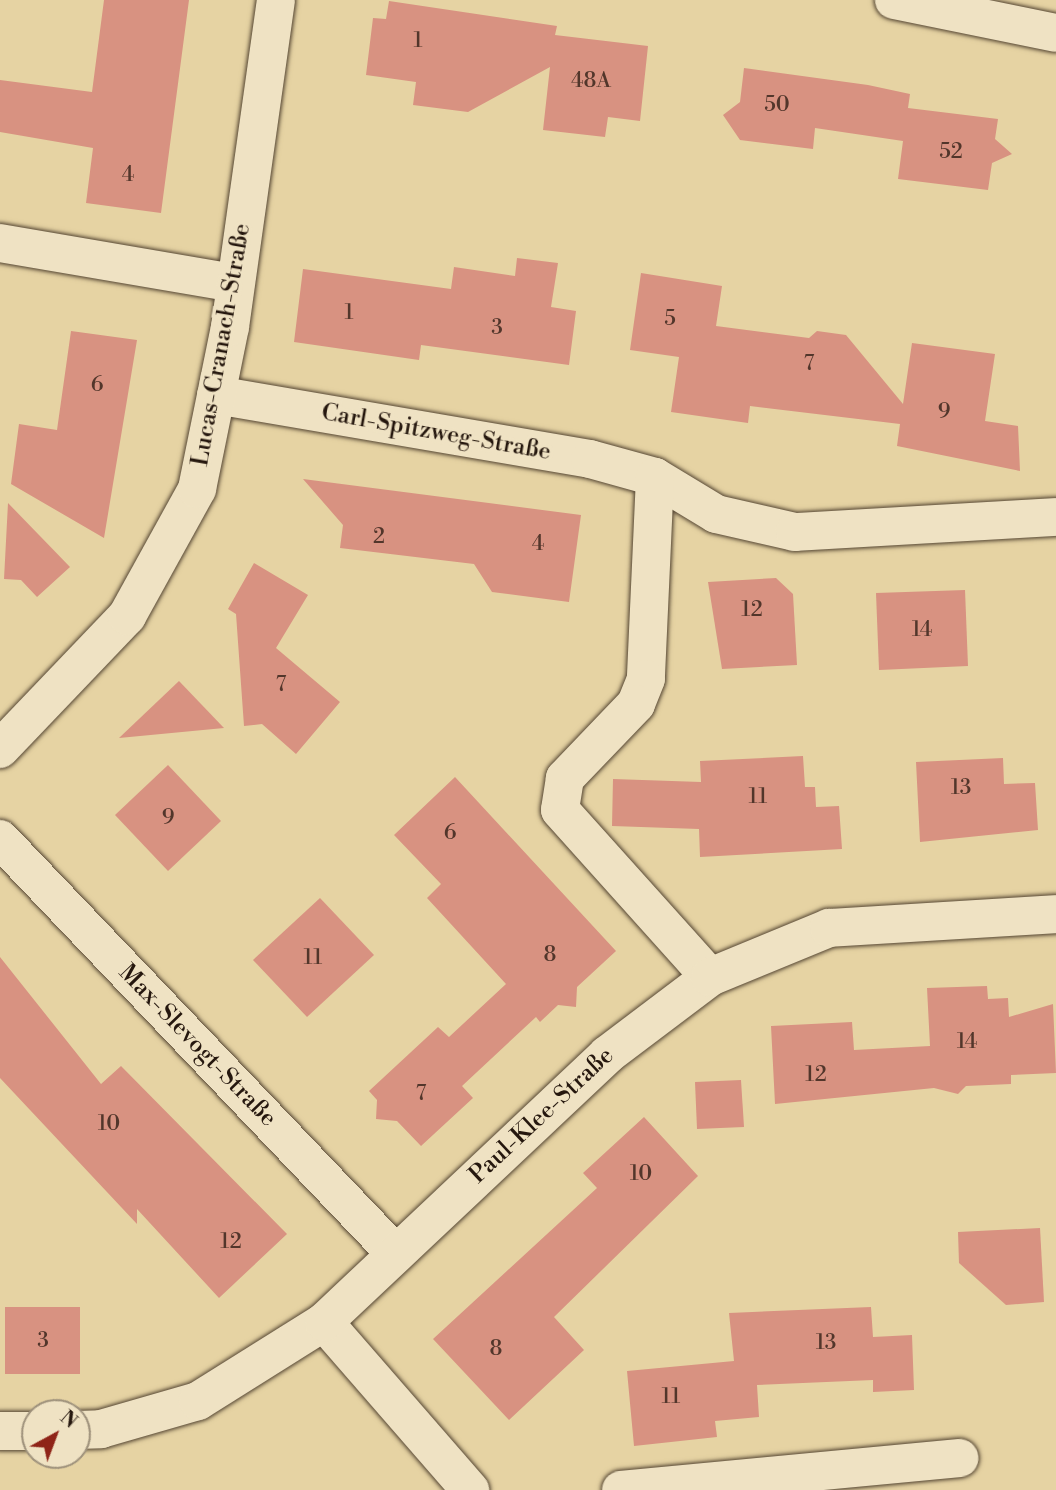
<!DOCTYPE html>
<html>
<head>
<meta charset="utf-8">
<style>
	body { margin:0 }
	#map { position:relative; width:1056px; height:1490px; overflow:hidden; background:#e6d3a3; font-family:"Libre Bodoni",serif }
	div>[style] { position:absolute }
	.building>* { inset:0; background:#d89281 }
	.roads { filter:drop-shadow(0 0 2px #554633) drop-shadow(0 0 2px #554633) }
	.minor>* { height:38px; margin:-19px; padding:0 19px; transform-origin:19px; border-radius:19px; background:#efe2c3 }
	span { translate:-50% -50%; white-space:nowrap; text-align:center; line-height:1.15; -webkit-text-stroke:7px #efe2c3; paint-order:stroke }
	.number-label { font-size:21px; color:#52362b }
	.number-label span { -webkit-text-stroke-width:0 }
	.street-label { font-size:24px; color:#25170e }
	.north { position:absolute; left:21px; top:1399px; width:70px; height:70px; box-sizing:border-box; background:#efe2c3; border:2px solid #9e917b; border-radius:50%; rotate:41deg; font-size:19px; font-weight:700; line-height:28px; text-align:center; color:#25170e }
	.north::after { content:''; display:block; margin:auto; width:24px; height:32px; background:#8f2418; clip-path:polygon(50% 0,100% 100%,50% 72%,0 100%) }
</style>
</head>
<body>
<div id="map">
	<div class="building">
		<div style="clip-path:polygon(104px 0,189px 0,161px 213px,86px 203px,93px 148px,0 132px,0 80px,92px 92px)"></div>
		<div style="clip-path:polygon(389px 1px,557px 26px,555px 35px,648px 46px,640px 121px,608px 117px,605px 137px,543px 130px,550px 67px,468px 112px,413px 105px,416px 82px,366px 75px,373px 18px,386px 19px)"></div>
		<div style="clip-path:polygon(744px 68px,868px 85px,910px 94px,908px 108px,998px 119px,995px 139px,1012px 154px,992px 163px,988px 190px,898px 179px,903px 141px,815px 128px,813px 149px,740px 140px,723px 115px,740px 102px)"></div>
		<div style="clip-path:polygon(517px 258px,558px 263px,551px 307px,576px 311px,569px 365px,421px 345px,419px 360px,294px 342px,303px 269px,451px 289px,454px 267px,515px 276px)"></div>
		<div style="clip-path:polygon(641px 273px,722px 286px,716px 326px,809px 338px,817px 331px,846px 335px,903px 404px,912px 343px,995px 354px,985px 421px,1018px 426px,1020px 471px,897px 446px,900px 424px,750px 406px,748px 423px,671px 412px,679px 357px,630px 350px)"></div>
		<div style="clip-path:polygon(71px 331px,137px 340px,104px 538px,11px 484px,19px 424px,57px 430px)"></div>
		<div style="clip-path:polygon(303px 479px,581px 515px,569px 602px,492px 592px,474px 564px,340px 548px,343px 525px)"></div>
		<div style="clip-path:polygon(8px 503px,70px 567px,37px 597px,21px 580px,4px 579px)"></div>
		<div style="clip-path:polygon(254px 563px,308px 595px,276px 648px,340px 702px,296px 754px,262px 724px,244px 726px,236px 614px,228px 609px)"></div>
		<div style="clip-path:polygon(776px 578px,793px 594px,797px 665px,722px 669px,708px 582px)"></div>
		<div style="clip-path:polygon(965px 590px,968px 666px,879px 670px,876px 593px)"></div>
		<div style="clip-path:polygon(179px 681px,224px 728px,119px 738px)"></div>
		<div style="clip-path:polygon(803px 756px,805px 787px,815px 787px,816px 807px,839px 806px,842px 849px,700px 857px,699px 829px,612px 826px,613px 779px,701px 782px,700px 761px)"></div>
		<div style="clip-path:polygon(1003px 758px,1004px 784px,1035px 783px,1038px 830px,920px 842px,916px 762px)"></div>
		<div style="clip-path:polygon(168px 765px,221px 821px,168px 871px,115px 815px)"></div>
		<div style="clip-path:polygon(455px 777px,616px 951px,577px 987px,576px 1007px,558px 1005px,540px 1022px,536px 1017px,462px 1086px,473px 1098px,421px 1146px,397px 1121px,376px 1119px,377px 1100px,369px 1091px,438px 1027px,449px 1037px,506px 984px,427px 898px,441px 884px,394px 835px)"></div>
		<div style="clip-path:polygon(320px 898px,374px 955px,307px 1017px,253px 960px)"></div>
		<div style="clip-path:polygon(0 957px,101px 1084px,121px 1066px,287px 1234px,219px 1298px,137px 1209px,137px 1224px,0 1078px)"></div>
		<div style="clip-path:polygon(987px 986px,988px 999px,1008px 998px,1009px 1017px,1053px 1004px,1056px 1073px,1011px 1075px,1011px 1084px,966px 1086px,958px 1094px,934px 1088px,775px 1104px,771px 1026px,852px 1022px,854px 1050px,930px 1046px,927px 988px)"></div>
		<div style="clip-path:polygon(741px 1080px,744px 1127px,697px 1129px,695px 1082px)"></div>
		<div style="clip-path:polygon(644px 1117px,698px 1176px,554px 1317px,584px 1350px,509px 1420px,433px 1339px,597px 1188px,583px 1173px)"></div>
		<div style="clip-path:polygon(1040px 1228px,1044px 1302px,1006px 1305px,959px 1263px,958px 1232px)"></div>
		<div style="clip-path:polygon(5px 1307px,80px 1307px,80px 1374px,5px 1374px)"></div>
		<div style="clip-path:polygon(871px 1307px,873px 1337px,912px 1335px,914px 1390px,873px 1392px,873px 1380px,757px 1385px,759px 1417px,715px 1421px,717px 1437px,634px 1446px,627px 1371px,734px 1361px,729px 1313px)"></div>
	</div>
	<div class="roads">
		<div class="minor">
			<div style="left:894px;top:0;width:165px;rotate:11.5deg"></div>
			<div style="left:0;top:243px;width:237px;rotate:9.7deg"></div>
			<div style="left:216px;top:395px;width:379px;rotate:9.7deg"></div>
			<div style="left:590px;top:459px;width:67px;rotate:15.5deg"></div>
			<div style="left:655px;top:477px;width:71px;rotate:31.2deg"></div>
			<div style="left:716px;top:514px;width:81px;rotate:12.8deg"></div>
			<div style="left:795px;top:532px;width:261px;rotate:-3.3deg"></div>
			<div style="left:655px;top:477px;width:202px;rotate:92.6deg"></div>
			<div style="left:646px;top:679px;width:27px;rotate:112deg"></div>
			<div style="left:636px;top:704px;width:103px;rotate:133.8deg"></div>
			<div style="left:565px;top:778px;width:32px;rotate:99deg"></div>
			<div style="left:560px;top:810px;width:224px;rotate:48.1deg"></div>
			<div style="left:0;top:749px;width:184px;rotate:-46.3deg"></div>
			<div style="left:127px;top:616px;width:145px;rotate:-61.1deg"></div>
			<div style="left:197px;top:489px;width:165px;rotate:-78.5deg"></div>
			<div style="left:230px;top:327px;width:330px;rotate:-82deg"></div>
			<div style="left:0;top:839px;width:572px;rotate:46.35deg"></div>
			<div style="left:324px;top:1322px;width:223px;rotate:49deg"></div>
			<div style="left:77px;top:1430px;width:24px;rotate:-2deg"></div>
			<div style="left:101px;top:1429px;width:101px;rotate:-16.1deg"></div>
			<div style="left:198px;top:1401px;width:149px;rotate:-32.1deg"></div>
			<div style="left:324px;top:1322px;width:389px;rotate:-43.3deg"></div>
			<div style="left:607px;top:1055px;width:129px;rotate:-37.1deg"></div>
			<div style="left:710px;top:977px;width:129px;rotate:-22.4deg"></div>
			<div style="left:829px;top:928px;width:227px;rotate:-3.5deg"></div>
			<div style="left:0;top:1431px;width:35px"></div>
			<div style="left:621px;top:1490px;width:340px;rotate:-5.4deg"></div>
		</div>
	</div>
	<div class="number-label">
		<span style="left:418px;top:41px">1</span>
		<span style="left:591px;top:81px">48A</span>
		<span style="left:777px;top:105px">50</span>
		<span style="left:951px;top:152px">52</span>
		<span style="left:128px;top:175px">4</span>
		<span style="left:349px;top:313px">1</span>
		<span style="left:670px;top:319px">5</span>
		<span style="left:497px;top:328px">3</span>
		<span style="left:809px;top:364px">7</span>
		<span style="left:97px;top:385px">6</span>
		<span style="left:944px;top:412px">9</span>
		<span style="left:379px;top:537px">2</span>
		<span style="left:538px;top:544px">4</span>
		<span style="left:752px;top:610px">12</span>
		<span style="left:922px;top:630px">14</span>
		<span style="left:281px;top:685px">7</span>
		<span style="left:961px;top:788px">13</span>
		<span style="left:758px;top:797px">11</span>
		<span style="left:168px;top:818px">9</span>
		<span style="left:450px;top:833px">6</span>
		<span style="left:550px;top:955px">8</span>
		<span style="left:313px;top:958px">11</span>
		<span style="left:967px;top:1042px">14</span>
		<span style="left:816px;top:1075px">12</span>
		<span style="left:421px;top:1094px">7</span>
		<span style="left:109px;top:1124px">10</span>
		<span style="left:641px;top:1174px">10</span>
		<span style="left:231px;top:1242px">12</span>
		<span style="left:43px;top:1341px">3</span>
		<span style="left:826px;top:1343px">13</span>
		<span style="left:496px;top:1349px">8</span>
		<span style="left:671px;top:1397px">11</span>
	</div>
	<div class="street-label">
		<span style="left:222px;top:345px;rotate:-80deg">Lucas-Cranach-Straße</span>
		<span style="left:436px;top:433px;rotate:10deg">Carl-Spitzweg-Straße</span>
		<span style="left:197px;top:1046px;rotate:46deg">Max-Slevogt-Straße</span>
		<span style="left:542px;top:1116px;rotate:-43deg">Paul-Klee-Straße</span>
	</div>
	<div class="north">N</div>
</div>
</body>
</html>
